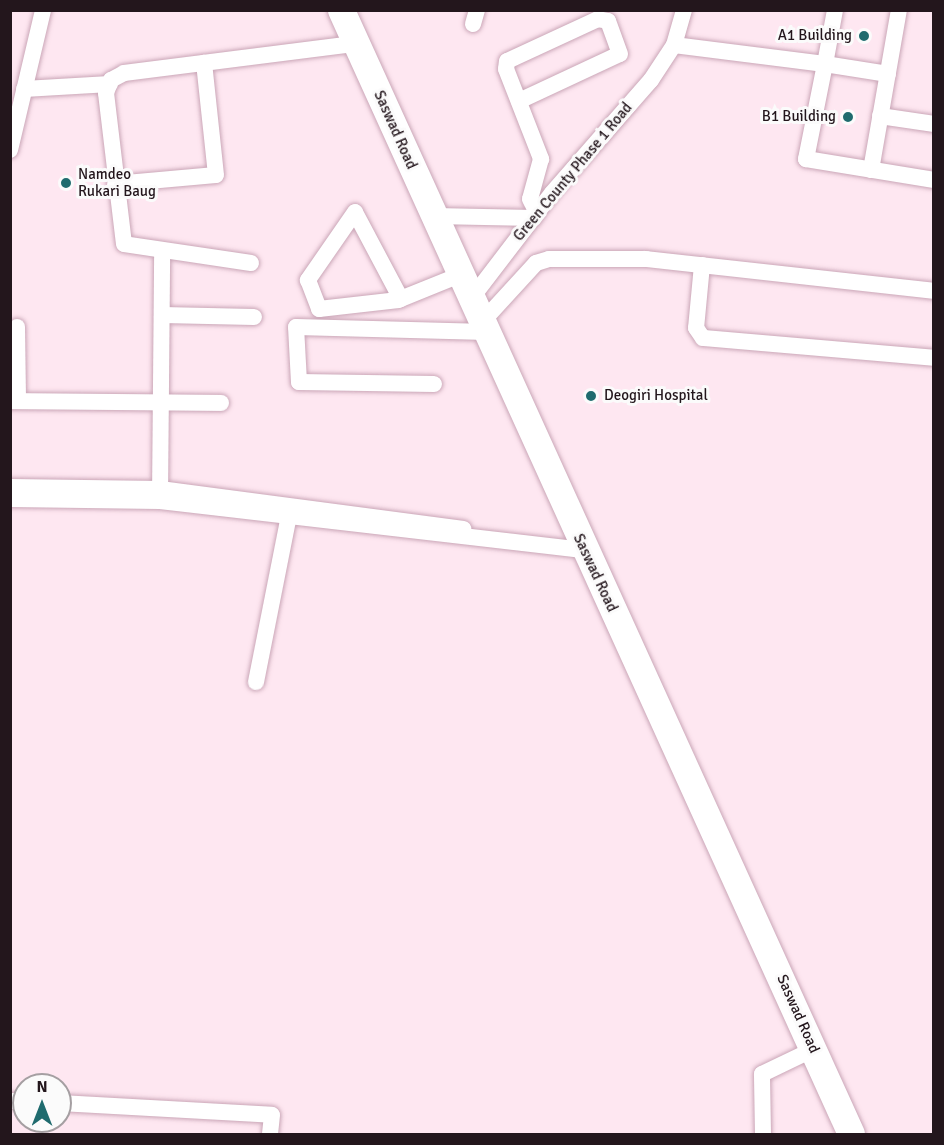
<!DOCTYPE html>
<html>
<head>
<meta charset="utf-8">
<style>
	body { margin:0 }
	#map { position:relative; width:944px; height:1145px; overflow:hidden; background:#fee7f1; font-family:Signika,sans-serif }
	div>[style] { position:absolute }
	.roads { filter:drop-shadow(0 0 2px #caa6b7) drop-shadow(0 0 2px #caa6b7) }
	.minor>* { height:16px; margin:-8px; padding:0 8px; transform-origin:8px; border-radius:8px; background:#fff }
	.trunk>* { height:27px; margin:-13.5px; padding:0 13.5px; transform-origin:13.5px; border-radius:13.5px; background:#fff }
	.dots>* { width:16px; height:16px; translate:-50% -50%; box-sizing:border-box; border:3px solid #fbfbfb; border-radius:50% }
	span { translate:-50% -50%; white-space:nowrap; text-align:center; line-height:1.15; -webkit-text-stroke:6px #fbfbfb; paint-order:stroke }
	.poi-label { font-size:15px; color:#23161c }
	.right { translate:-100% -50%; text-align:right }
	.left { translate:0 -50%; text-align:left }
	.street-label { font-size:15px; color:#23161c }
	.frame { position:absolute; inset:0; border:12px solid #23161c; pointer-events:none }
	.north { position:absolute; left:12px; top:1073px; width:60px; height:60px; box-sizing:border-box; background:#fbfbfb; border:2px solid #a59fa2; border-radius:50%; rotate:0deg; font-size:16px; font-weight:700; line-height:24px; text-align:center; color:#23161c }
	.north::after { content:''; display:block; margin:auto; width:21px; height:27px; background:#1f6b6e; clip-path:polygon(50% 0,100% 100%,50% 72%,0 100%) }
</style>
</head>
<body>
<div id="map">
	<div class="roads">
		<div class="minor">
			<div style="left:473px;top:24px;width:15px;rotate:-74deg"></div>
			<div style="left:674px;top:45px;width:152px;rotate:7.2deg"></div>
			<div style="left:825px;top:64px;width:55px;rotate:-79.5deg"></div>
			<div style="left:888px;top:74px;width:64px;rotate:-171deg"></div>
			<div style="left:825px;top:64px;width:97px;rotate:101.3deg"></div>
			<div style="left:806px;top:159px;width:130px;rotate:9.3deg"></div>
			<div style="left:24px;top:89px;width:86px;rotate:-3.3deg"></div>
			<div style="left:519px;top:101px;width:111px;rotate:-25deg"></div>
			<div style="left:620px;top:54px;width:35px;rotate:-110deg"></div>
			<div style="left:608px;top:21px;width:10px;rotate:-169deg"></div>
			<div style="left:598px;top:19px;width:100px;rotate:155.2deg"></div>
			<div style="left:507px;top:61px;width:8px;rotate:97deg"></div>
			<div style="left:506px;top:69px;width:97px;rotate:68.7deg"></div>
			<div style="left:541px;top:159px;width:41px;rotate:105.4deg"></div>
			<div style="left:530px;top:199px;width:16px;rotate:63deg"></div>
			<div style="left:880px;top:116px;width:55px;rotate:8.4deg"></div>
			<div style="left:10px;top:150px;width:144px;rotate:-76.7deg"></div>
			<div style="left:871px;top:170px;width:162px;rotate:-80.1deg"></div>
			<div style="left:115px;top:184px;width:101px;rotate:-5.1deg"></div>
			<div style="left:216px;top:175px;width:113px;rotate:-96.1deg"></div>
			<div style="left:434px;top:216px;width:100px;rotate:1.1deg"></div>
			<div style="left:251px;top:263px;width:128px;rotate:-171.5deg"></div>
			<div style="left:124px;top:244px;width:152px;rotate:-96.8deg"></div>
			<div style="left:106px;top:93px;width:14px;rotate:-69deg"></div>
			<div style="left:111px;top:80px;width:15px;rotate:-28deg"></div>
			<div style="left:124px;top:73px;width:233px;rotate:-7.2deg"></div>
			<div style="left:702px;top:265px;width:63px;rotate:95.4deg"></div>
			<div style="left:696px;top:328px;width:12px;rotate:55deg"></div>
			<div style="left:703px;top:338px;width:232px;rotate:4.9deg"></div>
			<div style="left:401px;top:299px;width:98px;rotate:-117.9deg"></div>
			<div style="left:355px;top:212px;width:83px;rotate:124.7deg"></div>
			<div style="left:308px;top:280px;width:31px;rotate:69deg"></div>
			<div style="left:319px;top:309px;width:80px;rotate:-6.5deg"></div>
			<div style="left:398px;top:300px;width:67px;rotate:-22deg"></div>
			<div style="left:471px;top:299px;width:133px;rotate:-52.6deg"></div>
			<div style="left:552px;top:193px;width:150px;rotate:-48.8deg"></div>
			<div style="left:651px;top:80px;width:42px;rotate:-56.7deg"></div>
			<div style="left:674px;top:45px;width:36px;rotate:-74deg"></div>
			<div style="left:162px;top:315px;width:92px;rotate:1.2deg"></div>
			<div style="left:482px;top:322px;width:80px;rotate:-47.5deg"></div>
			<div style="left:536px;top:263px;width:14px;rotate:-17deg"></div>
			<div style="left:549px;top:259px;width:97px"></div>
			<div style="left:646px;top:259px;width:290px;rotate:6.3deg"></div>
			<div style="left:17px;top:327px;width:74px;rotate:89.2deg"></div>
			<div style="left:434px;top:384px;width:135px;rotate:-179.2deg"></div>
			<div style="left:299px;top:382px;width:55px;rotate:-93.1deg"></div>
			<div style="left:296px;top:327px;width:191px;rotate:1.5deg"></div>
			<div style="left:10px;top:401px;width:211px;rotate:0.5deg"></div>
			<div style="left:10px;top:487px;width:150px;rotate:0.8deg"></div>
			<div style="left:160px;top:489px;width:306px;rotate:7.5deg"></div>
			<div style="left:10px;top:499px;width:150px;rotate:0.8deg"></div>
			<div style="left:160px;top:501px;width:428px;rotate:6.6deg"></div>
			<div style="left:160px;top:499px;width:246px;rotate:-89.5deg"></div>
			<div style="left:256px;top:682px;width:175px;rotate:-78.8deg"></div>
			<div style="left:10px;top:1101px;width:14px"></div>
			<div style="left:60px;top:1103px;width:212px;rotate:3.2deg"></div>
			<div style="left:272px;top:1115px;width:19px;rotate:96deg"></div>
			<div style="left:763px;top:1134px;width:60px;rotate:-91deg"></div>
			<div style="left:762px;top:1074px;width:58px;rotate:-25.7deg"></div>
		</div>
		<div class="trunk">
			<div style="left:341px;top:10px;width:1234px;rotate:65.59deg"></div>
		</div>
	</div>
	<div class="dots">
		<div style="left:864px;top:36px;background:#1f6b6e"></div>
		<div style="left:848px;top:117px;background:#1f6b6e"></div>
		<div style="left:66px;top:183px;background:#1f6b6e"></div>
		<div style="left:591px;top:396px;background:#1f6b6e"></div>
	</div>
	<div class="poi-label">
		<span class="right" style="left:852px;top:36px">A1 Building</span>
		<span class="right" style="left:836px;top:117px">B1 Building</span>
		<span class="left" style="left:78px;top:183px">Namdeo<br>Rukari Baug</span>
		<span class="left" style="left:604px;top:396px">Deogiri Hospital</span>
	</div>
	<div class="street-label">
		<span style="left:395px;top:130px;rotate:66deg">Saswad Road</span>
		<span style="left:573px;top:172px;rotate:-50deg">Green County Phase 1 Road</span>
		<span style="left:595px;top:573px;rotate:65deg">Saswad Road</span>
		<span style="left:798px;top:1014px;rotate:66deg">Saswad Road</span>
	</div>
	<div class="frame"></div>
	<div class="north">N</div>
</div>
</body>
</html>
